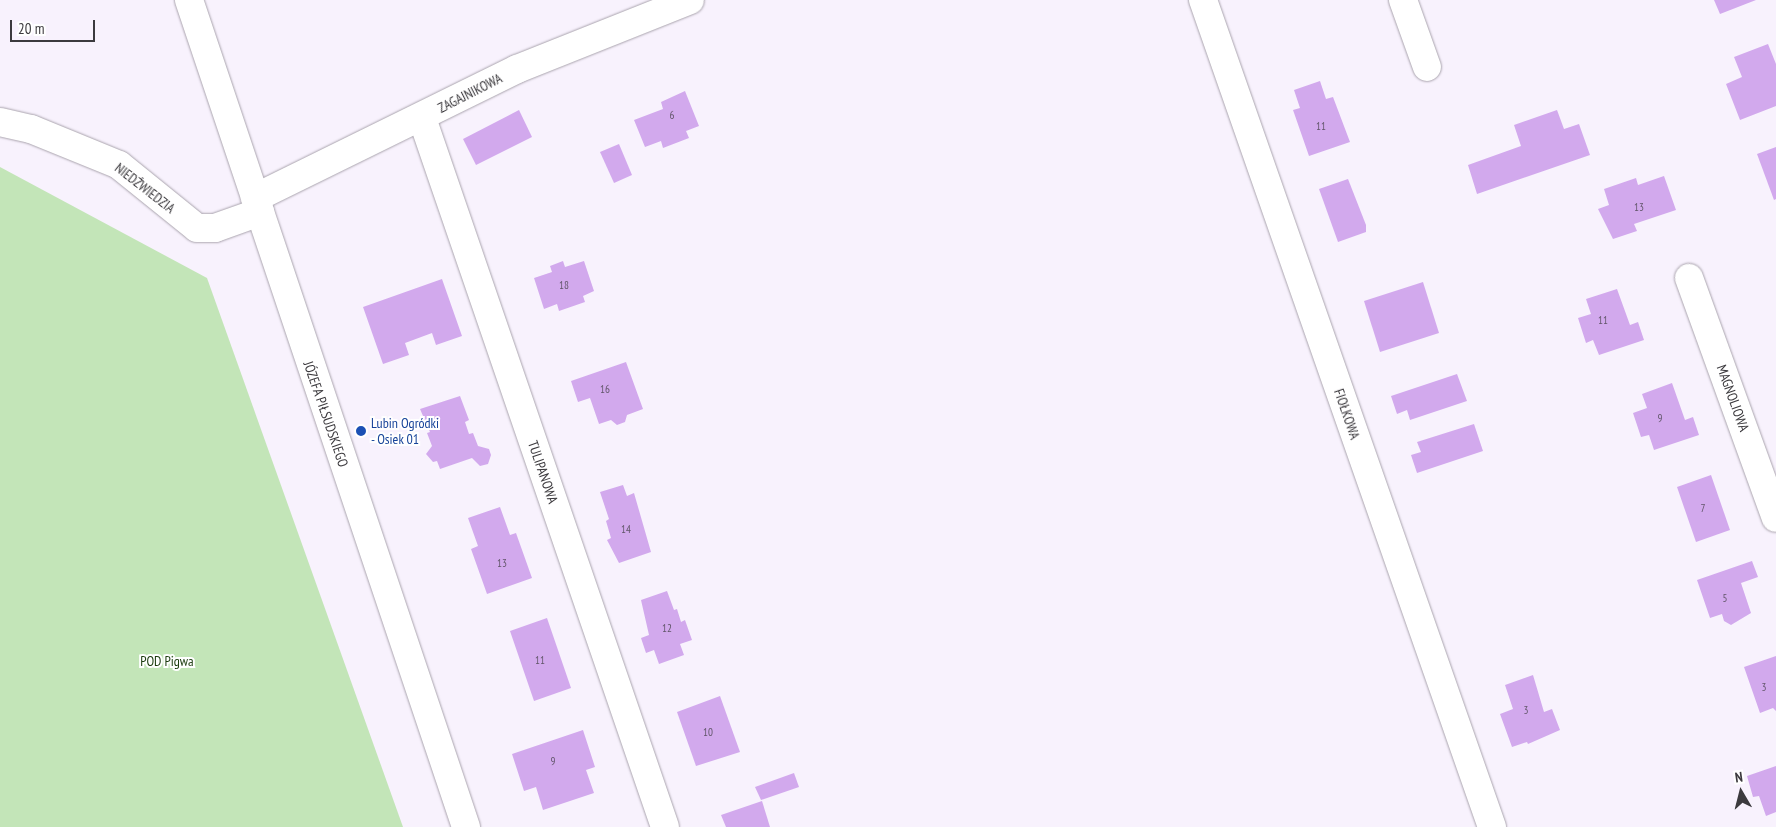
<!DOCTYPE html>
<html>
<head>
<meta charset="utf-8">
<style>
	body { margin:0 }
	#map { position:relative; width:1776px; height:827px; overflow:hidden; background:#f8f2fd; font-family:"PT Sans Narrow",sans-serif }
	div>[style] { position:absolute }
	.green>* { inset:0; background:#c3e5b8 }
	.building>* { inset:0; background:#d2a9ed }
	.roads { filter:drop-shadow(0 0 1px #aaa4ae) drop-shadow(0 0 1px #aaa4ae) }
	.minor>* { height:28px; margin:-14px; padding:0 14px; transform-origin:14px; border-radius:14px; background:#fff }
	.dots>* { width:14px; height:14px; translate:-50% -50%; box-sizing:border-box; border:2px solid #fff; border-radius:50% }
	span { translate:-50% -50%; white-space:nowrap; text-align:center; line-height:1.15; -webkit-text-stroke:4px #fff; paint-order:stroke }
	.number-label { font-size:11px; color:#62566a }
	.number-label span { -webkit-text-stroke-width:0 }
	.street-label { font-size:14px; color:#3c3a3e }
	.transit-label { font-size:14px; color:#164399 }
	.left { translate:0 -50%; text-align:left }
	.park-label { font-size:14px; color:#1b3b0e }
	.north { position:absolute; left:1716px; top:767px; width:50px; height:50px; -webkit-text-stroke:4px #fff; paint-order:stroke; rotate:352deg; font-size:14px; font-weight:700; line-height:20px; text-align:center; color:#3c3a3e }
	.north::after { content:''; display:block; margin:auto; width:18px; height:22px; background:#3c3a3e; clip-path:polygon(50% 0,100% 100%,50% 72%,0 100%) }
	.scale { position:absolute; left:10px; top:20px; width:85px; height:22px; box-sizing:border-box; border:2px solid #3c3a3e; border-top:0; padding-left:6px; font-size:15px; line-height:18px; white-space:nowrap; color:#3c3a3e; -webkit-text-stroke:4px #fff; paint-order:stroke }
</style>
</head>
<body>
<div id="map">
	<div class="green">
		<div style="clip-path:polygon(0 167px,207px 278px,403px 827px,0 827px)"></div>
	</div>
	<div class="building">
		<div style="clip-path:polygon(1714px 0,1756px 0,1720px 14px)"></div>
		<div style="clip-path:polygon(1768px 44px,1776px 64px,1776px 106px,1740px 120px,1726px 84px,1742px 77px,1734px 57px)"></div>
		<div style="clip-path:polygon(1320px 81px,1326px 99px,1333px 97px,1350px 142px,1309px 156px,1293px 110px,1300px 108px,1294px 90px)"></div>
		<div style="clip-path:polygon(685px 91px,699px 126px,686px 131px,689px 138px,663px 148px,661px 141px,645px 147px,634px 120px,663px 109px,661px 102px)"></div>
		<div style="clip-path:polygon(519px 110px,532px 137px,476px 165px,463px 139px)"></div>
		<div style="clip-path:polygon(1557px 110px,1564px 129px,1579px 124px,1590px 155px,1477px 194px,1468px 165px,1521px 146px,1514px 125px)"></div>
		<div style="clip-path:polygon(619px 144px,632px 175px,614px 183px,600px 152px)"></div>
		<div style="clip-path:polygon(1776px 147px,1776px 199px,1774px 200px,1757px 154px)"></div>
		<div style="clip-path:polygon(1664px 176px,1676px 210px,1634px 224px,1637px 231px,1613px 239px,1598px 209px,1609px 205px,1604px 189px,1636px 178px,1638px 185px)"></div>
		<div style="clip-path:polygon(1348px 179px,1366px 225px,1366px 232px,1338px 242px,1319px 189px)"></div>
		<div style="clip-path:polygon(563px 261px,565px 267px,584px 261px,594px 291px,583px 296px,585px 302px,559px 311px,557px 304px,544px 309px,534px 278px,552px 272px,550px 266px)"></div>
		<div style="clip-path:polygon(442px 279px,462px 336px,436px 345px,432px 333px,405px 343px,409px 355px,383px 364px,363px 307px)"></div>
		<div style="clip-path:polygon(1423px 282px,1439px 333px,1380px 352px,1364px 301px)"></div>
		<div style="clip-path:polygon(1617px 289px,1630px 325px,1638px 322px,1644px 340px,1599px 355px,1593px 340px,1586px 343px,1578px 318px,1591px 314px,1586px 299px)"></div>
		<div style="clip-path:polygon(626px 362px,643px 409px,627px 415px,625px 422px,617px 425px,611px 420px,599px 424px,590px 398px,578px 402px,571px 381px)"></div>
		<div style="clip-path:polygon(1457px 374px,1467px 401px,1410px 420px,1407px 410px,1397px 414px,1391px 396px)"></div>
		<div style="clip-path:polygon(1672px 383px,1685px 420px,1693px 417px,1699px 435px,1654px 450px,1649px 435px,1641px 437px,1633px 413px,1647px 408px,1642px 394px)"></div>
		<div style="clip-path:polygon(460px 396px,469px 420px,465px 422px,469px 434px,473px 433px,478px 446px,489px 449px,491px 455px,488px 464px,480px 466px,472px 458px,440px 469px,437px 461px,433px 462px,426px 454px,432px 446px,427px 433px,430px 432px,420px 409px)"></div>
		<div style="clip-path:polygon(1474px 424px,1483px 451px,1417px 473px,1411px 455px,1421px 452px,1417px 442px)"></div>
		<div style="clip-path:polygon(1711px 475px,1730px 530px,1696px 542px,1677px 487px)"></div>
		<div style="clip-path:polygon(623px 485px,627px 496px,634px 493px,651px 552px,619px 563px,607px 540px,611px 538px,606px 521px,609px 519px,600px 492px)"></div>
		<div style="clip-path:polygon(500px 507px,510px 535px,516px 533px,532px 578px,487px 594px,471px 549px,478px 546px,468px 518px)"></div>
		<div style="clip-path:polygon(1752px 561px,1758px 577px,1741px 583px,1751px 613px,1731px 625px,1724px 621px,1722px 614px,1710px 618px,1697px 580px)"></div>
		<div style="clip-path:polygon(667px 591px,674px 610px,677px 609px,681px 622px,685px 620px,692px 640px,680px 644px,684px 655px,659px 664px,654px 650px,646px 653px,641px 638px,649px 635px,641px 600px)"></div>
		<div style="clip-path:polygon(547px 618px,571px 688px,534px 701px,510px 631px)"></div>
		<div style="clip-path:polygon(1776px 656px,1776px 711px,1773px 708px,1760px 713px,1744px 667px)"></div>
		<div style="clip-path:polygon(1533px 675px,1544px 712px,1552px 709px,1560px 730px,1528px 744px,1527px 742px,1512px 747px,1500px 714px,1513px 709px,1505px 685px)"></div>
		<div style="clip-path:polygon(720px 696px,740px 752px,696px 766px,677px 712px)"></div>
		<div style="clip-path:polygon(583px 730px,595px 767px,586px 770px,594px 793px,543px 810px,536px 787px,524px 791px,512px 754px)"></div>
		<div style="clip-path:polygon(1776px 766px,1776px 812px,1766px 816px,1759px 796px,1753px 797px,1747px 776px)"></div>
		<div style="clip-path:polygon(794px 773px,799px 787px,761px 800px,755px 787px)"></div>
		<div style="clip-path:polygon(762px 801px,770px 827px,726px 827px,721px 815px)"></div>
	</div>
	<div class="roads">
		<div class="minor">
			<div style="left:189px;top:0;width:872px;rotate:71.48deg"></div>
			<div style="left:1203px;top:0;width:876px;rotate:70.74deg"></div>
			<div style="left:1403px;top:0;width:71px;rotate:70.3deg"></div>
			<div style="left:422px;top:118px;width:749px;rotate:71.08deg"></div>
			<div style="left:0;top:122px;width:32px;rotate:13deg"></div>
			<div style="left:31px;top:129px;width:95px;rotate:22.2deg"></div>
			<div style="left:119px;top:165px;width:100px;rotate:38.9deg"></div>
			<div style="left:197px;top:228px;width:18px"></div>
			<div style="left:215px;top:228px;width:48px;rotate:-19.6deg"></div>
			<div style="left:255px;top:198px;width:292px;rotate:-26.2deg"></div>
			<div style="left:517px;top:69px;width:186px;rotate:-21.7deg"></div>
			<div style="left:1689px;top:278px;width:255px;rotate:70.1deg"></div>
		</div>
	</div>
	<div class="dots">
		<div style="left:361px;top:431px;background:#1a4fb4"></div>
	</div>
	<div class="number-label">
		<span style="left:672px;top:115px">6</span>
		<span style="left:1321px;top:126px">11</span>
		<span style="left:1639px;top:207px">13</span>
		<span style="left:564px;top:285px">18</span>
		<span style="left:1603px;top:320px">11</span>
		<span style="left:605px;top:389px">16</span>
		<span style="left:1660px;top:418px">9</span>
		<span style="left:1703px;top:508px">7</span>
		<span style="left:626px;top:529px">14</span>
		<span style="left:502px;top:563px">13</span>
		<span style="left:1725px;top:598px">5</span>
		<span style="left:667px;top:628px">12</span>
		<span style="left:540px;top:660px">11</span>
		<span style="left:1764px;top:687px">3</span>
		<span style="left:1526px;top:710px">3</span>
		<span style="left:708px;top:732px">10</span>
		<span style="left:553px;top:761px">9</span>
	</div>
	<div class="street-label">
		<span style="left:470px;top:93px;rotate:-27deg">ZAGAJNIKOWA</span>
		<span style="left:145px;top:188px;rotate:38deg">NIEDŹWIEDZIA</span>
		<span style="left:1733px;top:398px;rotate:70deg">MAGNOLIOWA</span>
		<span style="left:326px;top:414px;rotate:71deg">JÓZEFA PIŁSUDSKIEGO</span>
		<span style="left:1347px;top:414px;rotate:71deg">FIOŁKOWA</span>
		<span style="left:543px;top:472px;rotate:71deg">TULIPANOWA</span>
	</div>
	<div class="transit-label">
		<span class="left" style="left:371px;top:431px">Lubin Ogródki<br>- Osiek 01</span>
	</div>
	<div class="park-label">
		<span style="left:167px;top:661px">POD Pigwa</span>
	</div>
	<div class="north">N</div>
	<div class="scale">20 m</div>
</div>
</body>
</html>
